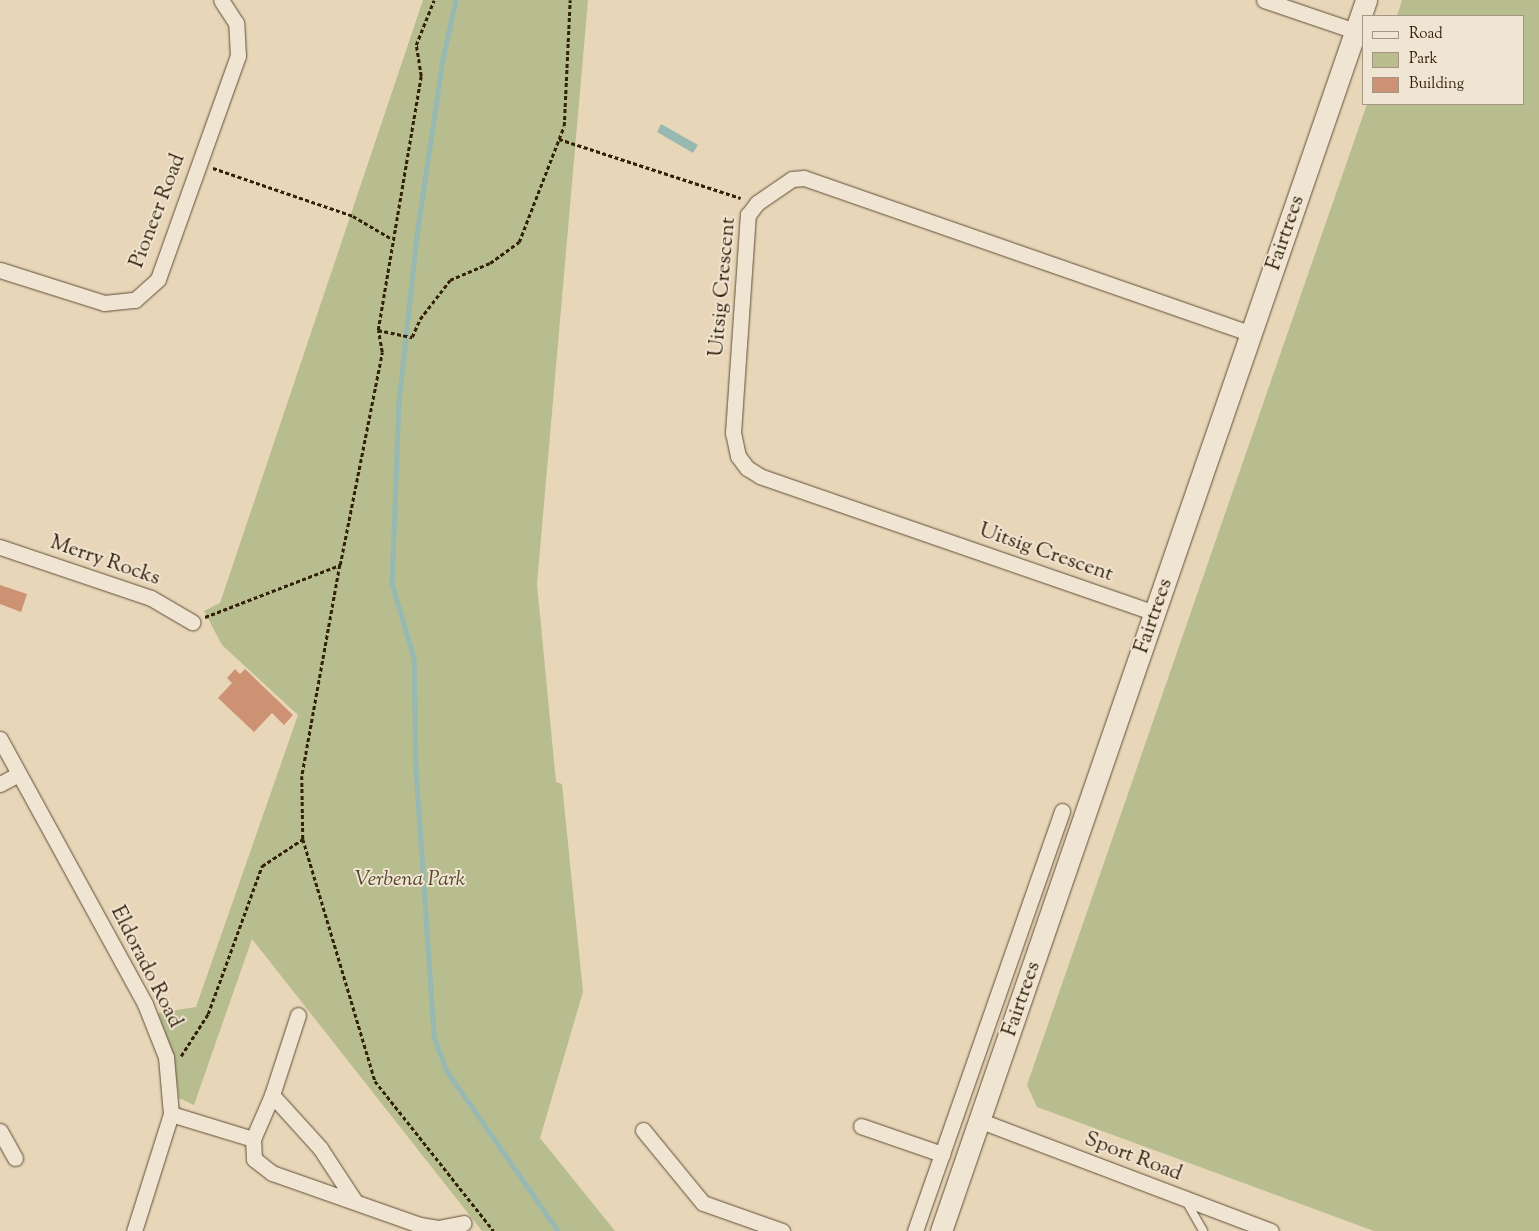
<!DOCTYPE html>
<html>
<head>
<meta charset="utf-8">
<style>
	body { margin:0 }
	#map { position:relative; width:1539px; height:1231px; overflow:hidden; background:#e8d6b9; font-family:"Sorts Mill Goudy",serif }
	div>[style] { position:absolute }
	.green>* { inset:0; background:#b7bd8f }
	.water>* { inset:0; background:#97b9b2 }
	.stream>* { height:4.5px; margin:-2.25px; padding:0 2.25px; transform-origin:2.25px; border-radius:2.25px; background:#97b9b2 }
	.building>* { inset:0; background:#cd9273 }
	.path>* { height:2.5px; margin-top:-1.25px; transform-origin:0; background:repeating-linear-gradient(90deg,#322009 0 4px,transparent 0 6.5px) }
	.roads { filter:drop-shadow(0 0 1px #604e35) drop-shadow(0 0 1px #604e35) }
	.service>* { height:8px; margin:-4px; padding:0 4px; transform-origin:4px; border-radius:4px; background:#f0e4d2 }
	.minor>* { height:15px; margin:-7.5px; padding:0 7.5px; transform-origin:7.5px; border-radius:7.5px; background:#f0e4d2 }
	.secondary>* { height:21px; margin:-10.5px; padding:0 10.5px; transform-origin:10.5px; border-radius:10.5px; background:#f0e4d2 }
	span { translate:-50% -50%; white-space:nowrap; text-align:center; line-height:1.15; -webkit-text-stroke:4px #f0e4d2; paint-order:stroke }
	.street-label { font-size:21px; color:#322009 }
	.park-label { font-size:21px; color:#53472a; font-style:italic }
	.legend { position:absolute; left:1362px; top:15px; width:162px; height:90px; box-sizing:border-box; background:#f0e4d2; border:1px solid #a49682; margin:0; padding:6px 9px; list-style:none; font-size:15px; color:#322009 }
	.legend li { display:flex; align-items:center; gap:10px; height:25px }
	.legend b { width:25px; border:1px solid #a49682 }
</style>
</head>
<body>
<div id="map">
	<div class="green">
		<div style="clip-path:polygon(423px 0,588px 0,537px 584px,556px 782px,562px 784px,583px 992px,540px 1138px,615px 1231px,482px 1231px,252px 939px,194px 1105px,179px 1098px,173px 1054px,158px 1013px,196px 1007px,298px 715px,222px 645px,204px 611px,220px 603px)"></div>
		<div style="clip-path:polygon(1402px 0,1539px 0,1539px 1231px,1374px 1231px,1037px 1107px,1027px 1085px,1367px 104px,1523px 104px,1523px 16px,1397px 16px)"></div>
	</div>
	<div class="water">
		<div style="clip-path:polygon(661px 124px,698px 145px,693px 153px,657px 132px)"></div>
	</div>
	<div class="stream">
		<div style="left:456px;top:0;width:60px;rotate:102.4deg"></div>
		<div style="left:443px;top:59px;width:179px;rotate:98.4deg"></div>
		<div style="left:417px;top:236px;width:167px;rotate:96.2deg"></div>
		<div style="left:399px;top:402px;width:181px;rotate:92.2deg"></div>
		<div style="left:392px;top:583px;width:78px;rotate:73.7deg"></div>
		<div style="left:414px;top:658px;width:111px;rotate:89deg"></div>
		<div style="left:416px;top:769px;width:268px;rotate:86.1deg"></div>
		<div style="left:434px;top:1036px;width:37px;rotate:70deg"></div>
		<div style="left:447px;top:1071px;width:195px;rotate:55.2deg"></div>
	</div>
	<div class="building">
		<div style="clip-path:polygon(0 585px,27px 594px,21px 612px,0 604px)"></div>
		<div style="clip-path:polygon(235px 669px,240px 674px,245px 669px,293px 715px,284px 725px,272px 713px,254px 732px,218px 698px,232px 683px,227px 678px)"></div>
	</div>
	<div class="path">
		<div style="left:559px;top:139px;width:191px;rotate:18deg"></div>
		<div style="left:213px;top:168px;width:148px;rotate:18.9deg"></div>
		<div style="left:353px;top:216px;width:45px;rotate:30.5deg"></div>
		<div style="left:378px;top:330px;width:35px;rotate:12deg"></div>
		<div style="left:412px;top:337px;width:20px;rotate:-66deg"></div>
		<div style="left:420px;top:319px;width:49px;rotate:-52.4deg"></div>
		<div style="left:450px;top:280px;width:43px;rotate:-23deg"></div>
		<div style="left:490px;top:263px;width:36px;rotate:-36deg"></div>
		<div style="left:519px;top:242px;width:124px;rotate:-68.8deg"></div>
		<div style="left:564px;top:126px;width:126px;rotate:-87.3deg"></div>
		<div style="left:340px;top:565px;width:214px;rotate:100.2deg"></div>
		<div style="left:302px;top:776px;width:63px;rotate:89.1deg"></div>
		<div style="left:303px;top:839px;width:252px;rotate:73.4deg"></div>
		<div style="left:375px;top:1081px;width:191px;rotate:51.6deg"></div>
		<div style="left:205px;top:617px;width:145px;rotate:-21.1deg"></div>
		<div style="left:340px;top:565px;width:217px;rotate:-78.8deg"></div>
		<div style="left:382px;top:352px;width:22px;rotate:-100deg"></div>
		<div style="left:378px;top:330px;width:258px;rotate:-80.4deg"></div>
		<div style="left:421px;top:76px;width:31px;rotate:-99deg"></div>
		<div style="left:416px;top:45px;width:48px;rotate:-68.2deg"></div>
		<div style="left:181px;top:1056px;width:50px;rotate:-57.3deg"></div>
		<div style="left:208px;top:1014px;width:158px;rotate:-70deg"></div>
		<div style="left:262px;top:866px;width:49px;rotate:-33.4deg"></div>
	</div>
	<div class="roads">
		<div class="service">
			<div style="left:1186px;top:1201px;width:34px;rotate:60deg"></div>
		</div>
		<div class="minor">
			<div style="left:1264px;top:0;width:96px;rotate:18.8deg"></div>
			<div style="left:0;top:270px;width:109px;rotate:17.6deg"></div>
			<div style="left:104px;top:303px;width:31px;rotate:-6deg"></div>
			<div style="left:135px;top:300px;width:31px;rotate:-42deg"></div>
			<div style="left:158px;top:279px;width:237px;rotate:-70.3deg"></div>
			<div style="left:238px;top:56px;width:33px;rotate:-93deg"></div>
			<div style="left:236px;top:23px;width:27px;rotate:-123deg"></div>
			<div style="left:0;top:547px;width:159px;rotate:18.7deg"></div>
			<div style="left:151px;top:598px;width:48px;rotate:30.3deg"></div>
			<div style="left:1155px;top:613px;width:418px;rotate:-160.9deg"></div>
			<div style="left:760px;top:476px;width:15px;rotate:-148deg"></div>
			<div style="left:747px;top:468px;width:15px;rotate:-127deg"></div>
			<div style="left:738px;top:456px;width:24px;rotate:-102deg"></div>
			<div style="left:733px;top:433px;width:219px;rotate:-86.1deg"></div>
			<div style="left:748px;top:215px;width:15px;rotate:-53deg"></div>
			<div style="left:757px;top:203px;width:42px;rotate:-34.4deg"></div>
			<div style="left:792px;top:179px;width:12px;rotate:-5deg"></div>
			<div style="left:804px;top:178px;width:474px;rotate:19.2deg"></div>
			<div style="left:0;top:739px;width:302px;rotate:61.3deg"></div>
			<div style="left:145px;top:1004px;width:57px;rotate:68.4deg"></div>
			<div style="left:166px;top:1057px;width:57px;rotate:85deg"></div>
			<div style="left:171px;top:1114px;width:123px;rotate:107.5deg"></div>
			<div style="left:0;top:784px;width:21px;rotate:-28deg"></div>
			<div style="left:272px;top:1095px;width:84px;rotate:-72deg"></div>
			<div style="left:171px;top:1114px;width:86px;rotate:17deg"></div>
			<div style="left:253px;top:1139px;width:20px;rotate:87deg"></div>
			<div style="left:254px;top:1159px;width:23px;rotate:38deg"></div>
			<div style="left:272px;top:1173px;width:157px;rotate:19.4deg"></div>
			<div style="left:420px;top:1225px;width:18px;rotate:9deg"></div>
			<div style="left:438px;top:1228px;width:26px;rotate:-11deg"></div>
			<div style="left:981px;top:1121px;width:310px;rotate:20.8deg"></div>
			<div style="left:861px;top:1126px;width:86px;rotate:19.1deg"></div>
			<div style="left:643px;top:1130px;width:94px;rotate:50.6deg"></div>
			<div style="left:703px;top:1203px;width:84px;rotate:19.5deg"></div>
			<div style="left:0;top:1131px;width:31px;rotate:61deg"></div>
			<div style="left:253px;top:1139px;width:48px;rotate:-66.6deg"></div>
			<div style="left:272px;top:1095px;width:72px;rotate:47.8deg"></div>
			<div style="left:320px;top:1148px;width:62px;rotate:56.8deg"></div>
			<div style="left:915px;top:1231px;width:445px;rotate:-70.7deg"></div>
		</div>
		<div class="secondary">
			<div style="left:941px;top:1231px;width:1302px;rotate:-70.95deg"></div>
		</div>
	</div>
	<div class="street-label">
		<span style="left:158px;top:211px;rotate:-69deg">Pioneer Road</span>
		<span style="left:1286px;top:233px;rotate:-71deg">Fairtrees</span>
		<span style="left:723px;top:287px;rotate:-85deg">Uitsig Crescent</span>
		<span style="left:1046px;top:553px;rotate:19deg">Uitsig Crescent</span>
		<span style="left:105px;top:561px;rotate:19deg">Merry Rocks</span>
		<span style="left:1154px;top:616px;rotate:-71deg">Fairtrees</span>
		<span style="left:146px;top:967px;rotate:63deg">Eldorado Road</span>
		<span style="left:1022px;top:999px;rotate:-71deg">Fairtrees</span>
		<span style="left:1133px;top:1157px;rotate:21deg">Sport Road</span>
	</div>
	<div class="park-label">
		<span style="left:410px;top:880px">Verbena Park</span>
	</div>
	<ul class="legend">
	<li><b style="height:6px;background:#f0e4d2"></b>Road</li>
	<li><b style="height:14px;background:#b7bd8f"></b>Park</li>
	<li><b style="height:14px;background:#cd9273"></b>Building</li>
	</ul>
</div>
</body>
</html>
